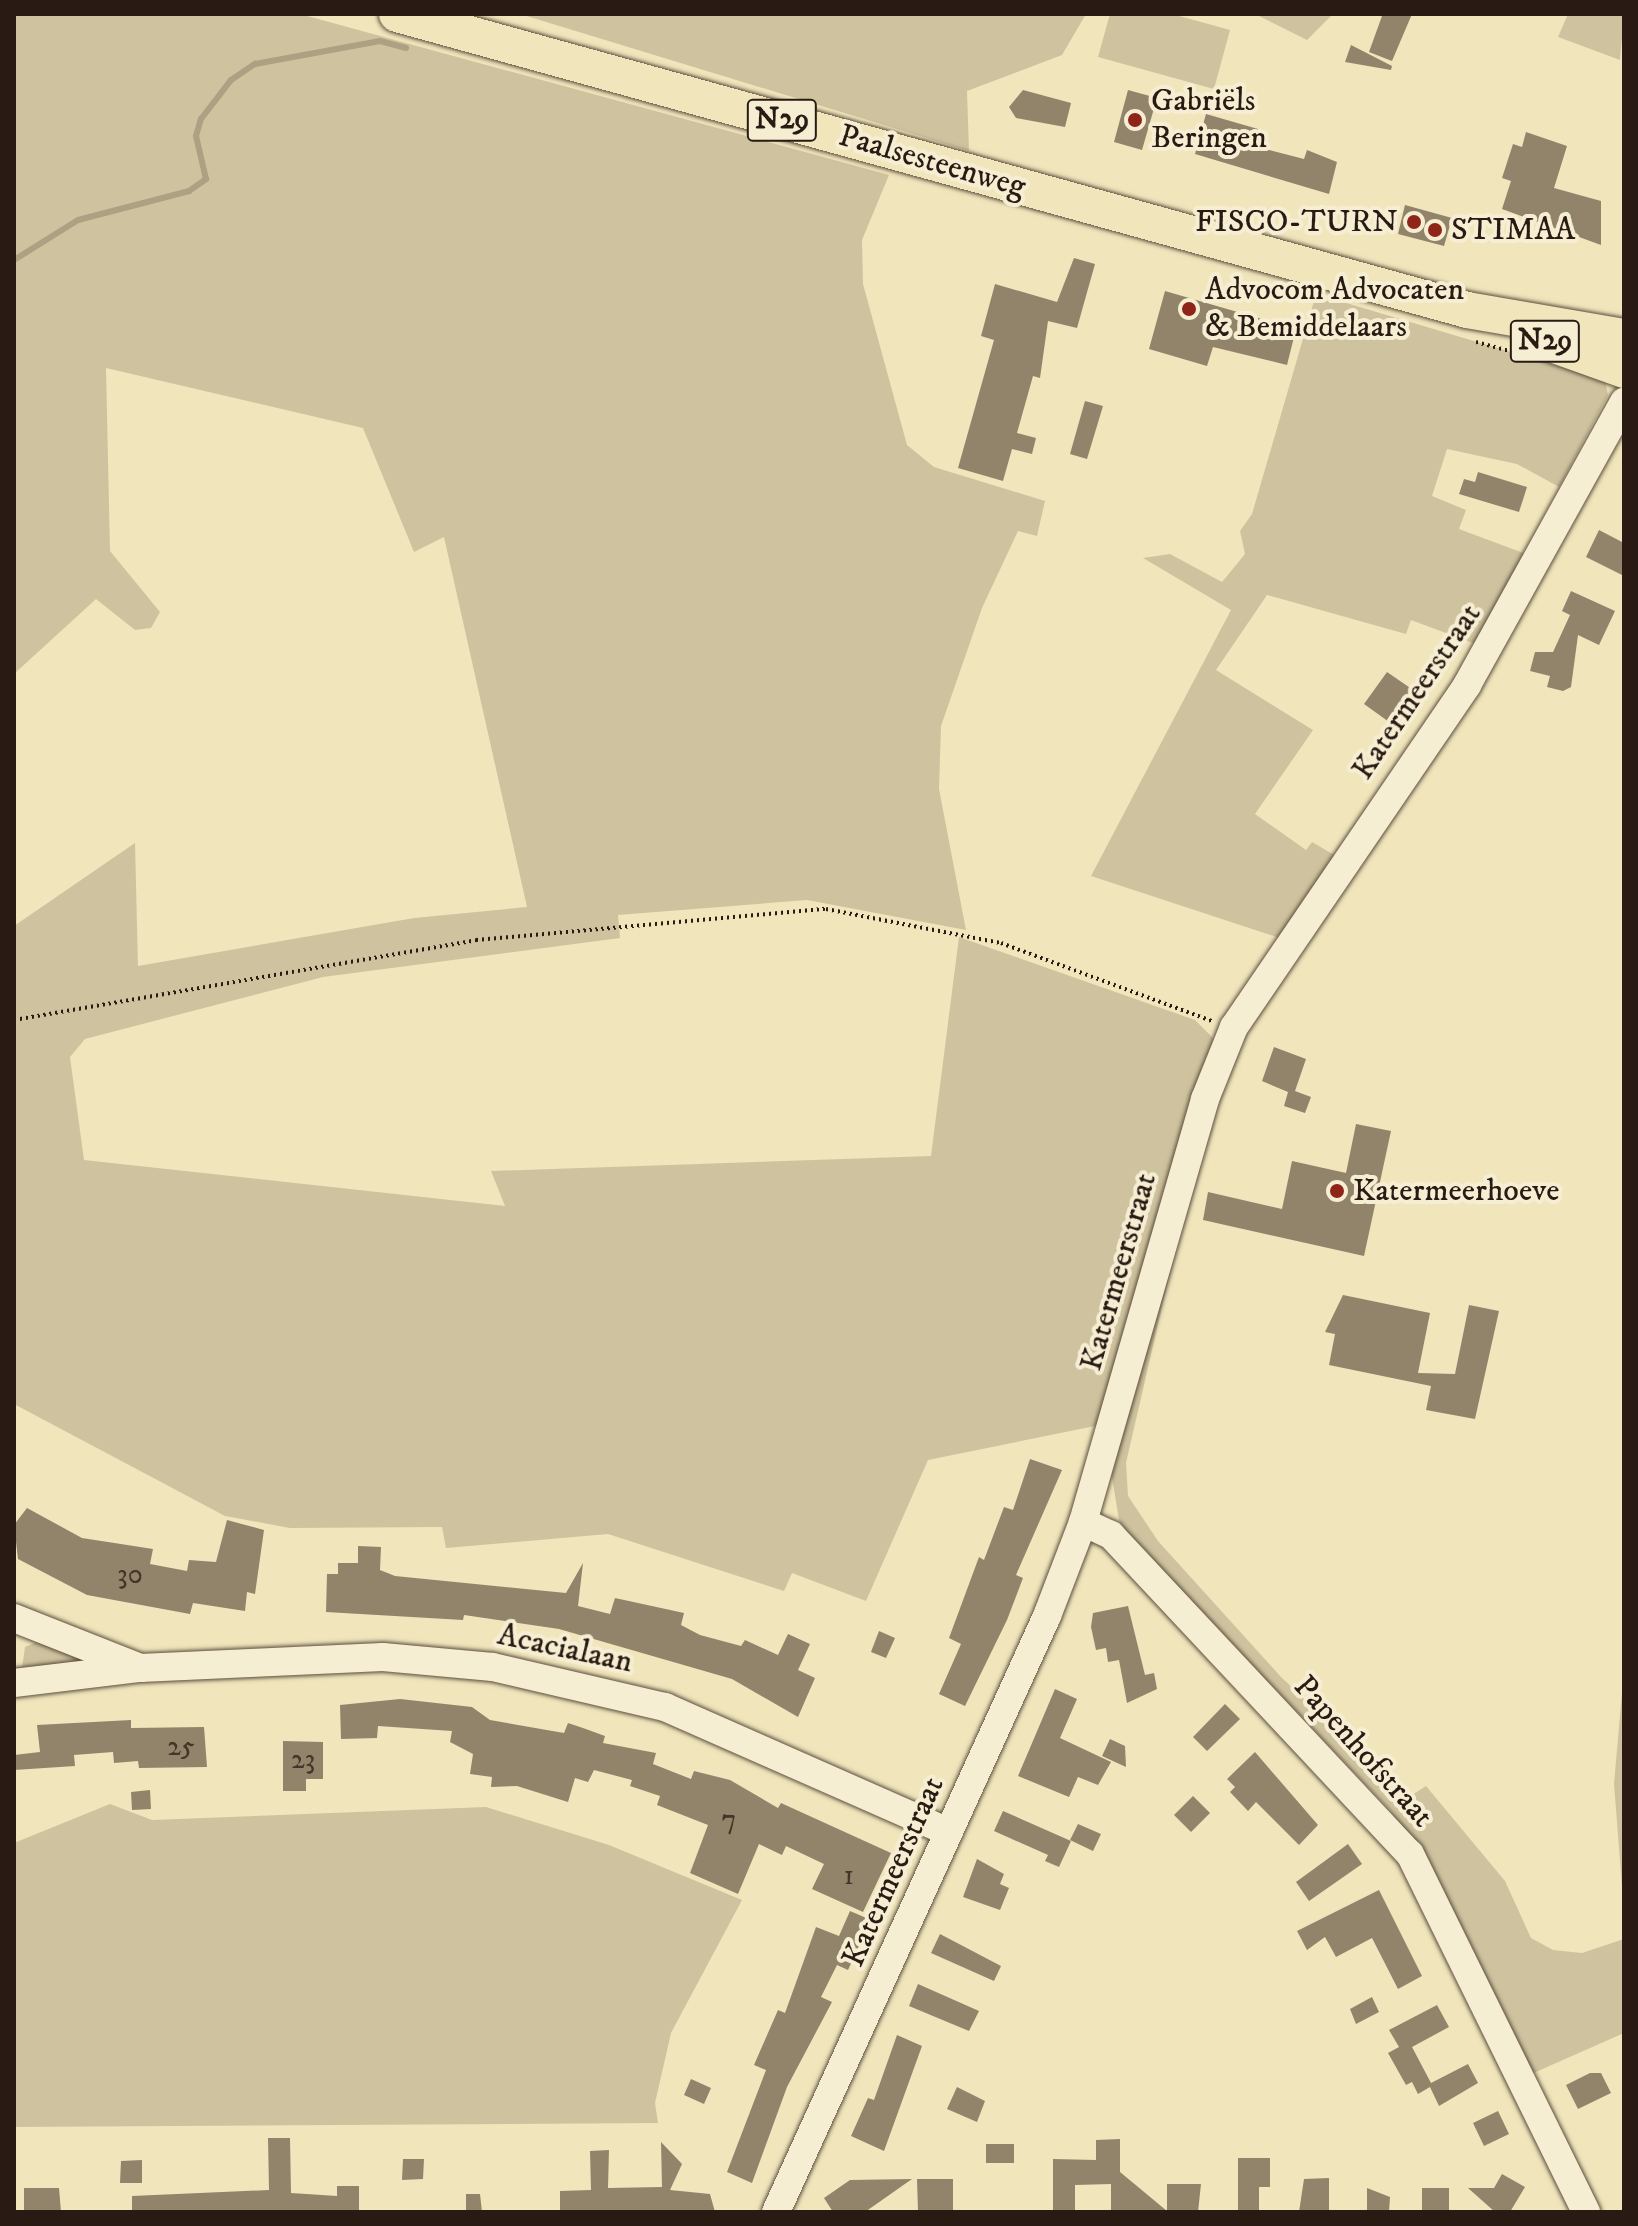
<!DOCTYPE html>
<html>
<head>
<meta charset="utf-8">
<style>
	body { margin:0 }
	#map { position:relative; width:1638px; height:2226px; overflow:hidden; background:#f1e5bc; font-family:"IM FELL DW Pica",serif }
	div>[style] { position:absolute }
	.green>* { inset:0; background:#cfc39f }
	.stream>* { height:6px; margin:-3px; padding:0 3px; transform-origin:3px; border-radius:3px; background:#ada083 }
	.building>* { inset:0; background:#91846b }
	.path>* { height:4px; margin-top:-2px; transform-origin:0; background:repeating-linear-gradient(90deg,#291b13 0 2px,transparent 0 6px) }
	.roads { filter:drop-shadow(0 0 2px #5b4e3d) drop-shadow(0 0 2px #5b4e3d) }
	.minor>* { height:28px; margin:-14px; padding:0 14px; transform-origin:14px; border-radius:14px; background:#f6eed3 }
	.major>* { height:36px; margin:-18px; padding:0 18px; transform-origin:18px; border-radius:18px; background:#f1e5bc }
	.dots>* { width:22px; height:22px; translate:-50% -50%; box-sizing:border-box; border:4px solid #f6eed3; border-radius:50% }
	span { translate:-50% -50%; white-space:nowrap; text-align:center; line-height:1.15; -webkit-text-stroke:8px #f6eed3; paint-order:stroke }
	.number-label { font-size:28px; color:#433529 }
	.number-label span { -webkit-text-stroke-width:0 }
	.shield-label span { padding:2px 6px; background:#f6eed3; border:2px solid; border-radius:6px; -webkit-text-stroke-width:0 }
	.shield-label { font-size:30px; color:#291b13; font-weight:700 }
	.poi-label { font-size:32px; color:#291b13 }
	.left { translate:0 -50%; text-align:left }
	.right { translate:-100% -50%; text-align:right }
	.street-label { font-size:32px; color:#291b13 }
	.frame { position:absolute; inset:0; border:16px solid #291b13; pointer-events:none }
</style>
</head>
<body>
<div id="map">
	<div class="green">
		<div style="clip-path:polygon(14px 14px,300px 14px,889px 175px,862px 240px,863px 284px,907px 445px,934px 467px,1045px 501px,1037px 536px,1018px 531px,982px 608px,941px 726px,939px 789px,966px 930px,807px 900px,618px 915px,620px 938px,323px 977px,85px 1039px,70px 1057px,84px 1160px,505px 1206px,491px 1171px,931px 1156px,959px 937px,1195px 1020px,1218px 1043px,1100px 1425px,928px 1460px,866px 1601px,792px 1573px,784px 1591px,608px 1534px,446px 1548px,442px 1527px,290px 1528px,225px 1516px,14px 1404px,14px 926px,135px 843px,138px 966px,414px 918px,527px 907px,444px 537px,414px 552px,363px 428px,106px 368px,110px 551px,160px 612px,151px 628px,135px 630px,96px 599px,14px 674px)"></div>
		<div style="clip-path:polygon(520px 14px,1086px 14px,1062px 55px,967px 91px,969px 151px)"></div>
		<div style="clip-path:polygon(1110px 14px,1172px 14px,1230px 30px,1214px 89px,1098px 57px)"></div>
		<div style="clip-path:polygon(1255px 14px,1333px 14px,1307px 40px)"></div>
		<div style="clip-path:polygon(1568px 14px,1624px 14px,1620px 60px,1558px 37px)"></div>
		<div style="clip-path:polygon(1316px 294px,1605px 380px,1608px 395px,1559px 487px,1517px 464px,1447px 449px,1432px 496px,1466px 510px,1459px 529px,1526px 554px,1478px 645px,1411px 620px,1406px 634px,1267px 595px,1216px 670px,1313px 730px,1255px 814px,1306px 850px,1312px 842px,1336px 856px,1280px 938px,1091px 876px,1231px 610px,1143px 558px,1170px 554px,1222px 582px,1245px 554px,1240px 531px,1252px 514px)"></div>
		<div style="clip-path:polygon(1174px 1255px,1126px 1463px,1128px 1496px,1158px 1541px,1281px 1677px,1409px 1797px,1426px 1786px,1505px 1881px,1531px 1938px,1553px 1950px,1582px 1953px,1624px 1939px,1624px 2033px,1529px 2075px,1424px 1859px,1390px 1810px,1120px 1526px,1111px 1471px)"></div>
		<div style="clip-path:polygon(37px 1642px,81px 1658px,82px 1662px,22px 1668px,25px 1647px)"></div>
		<div style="clip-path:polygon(1624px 1670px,1624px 1912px,1614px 1784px)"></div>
		<div style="clip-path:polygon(110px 1804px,152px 1820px,486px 1807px,609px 1845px,742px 1900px,671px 2033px,655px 2103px,658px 2123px,14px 2127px,14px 1843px)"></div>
	</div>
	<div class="stream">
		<div style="left:14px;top:260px;width:75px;rotate:-32deg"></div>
		<div style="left:78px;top:220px;width:115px;rotate:-14.6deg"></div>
		<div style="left:189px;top:191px;width:21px;rotate:-35deg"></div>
		<div style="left:206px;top:179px;width:44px;rotate:-103.1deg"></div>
		<div style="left:196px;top:136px;width:18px;rotate:-74deg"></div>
		<div style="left:201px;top:119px;width:49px;rotate:-52.4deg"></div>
		<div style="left:231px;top:80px;width:29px;rotate:-34deg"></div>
		<div style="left:255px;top:64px;width:127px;rotate:-10.4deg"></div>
		<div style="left:380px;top:41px;width:27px;rotate:15deg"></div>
	</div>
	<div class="building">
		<div style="clip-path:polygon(1412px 14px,1392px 61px,1369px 52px,1382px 16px)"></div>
		<div style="clip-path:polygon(1351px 45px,1392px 66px,1391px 70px,1345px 62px)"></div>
		<div style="clip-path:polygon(1023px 90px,1071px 103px,1065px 127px,1016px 118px,1009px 107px)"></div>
		<div style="clip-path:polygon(1128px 90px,1157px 98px,1142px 150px,1114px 142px)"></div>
		<div style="clip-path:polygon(1206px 114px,1258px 129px,1254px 146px,1304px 159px,1307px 150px,1337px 162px,1329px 194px,1195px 154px)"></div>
		<div style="clip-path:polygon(1526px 132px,1567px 146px,1554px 188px,1601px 201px,1601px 245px,1502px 209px,1511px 181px,1502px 178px,1513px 144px,1522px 147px)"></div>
		<div style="clip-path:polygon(1405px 205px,1452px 218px,1444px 246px,1398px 234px)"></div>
		<div style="clip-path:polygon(1074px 258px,1095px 264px,1077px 328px,1048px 321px,1040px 378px,1033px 376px,1017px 433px,1036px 438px,1032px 454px,1012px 449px,1003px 481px,958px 468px,994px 340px,981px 336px,995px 284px,1057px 302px)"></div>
		<div style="clip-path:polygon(1165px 291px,1296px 329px,1287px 365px,1213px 347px,1207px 366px,1149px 349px)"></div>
		<div style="clip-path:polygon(1085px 401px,1103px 406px,1087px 459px,1070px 454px)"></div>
		<div style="clip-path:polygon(1478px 472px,1527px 487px,1519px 512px,1459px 494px,1464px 479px,1475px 482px)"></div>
		<div style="clip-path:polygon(1599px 530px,1624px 543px,1624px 576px,1586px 557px)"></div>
		<div style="clip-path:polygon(1571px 591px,1615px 611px,1599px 645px,1578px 635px,1571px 687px,1563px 691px,1547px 687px,1550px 676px,1530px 671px,1535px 652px,1553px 652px,1570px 615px,1562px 611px)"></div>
		<div style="clip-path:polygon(1387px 672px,1419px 694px,1396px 727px,1364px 704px)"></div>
		<div style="clip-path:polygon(1274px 1047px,1306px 1059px,1295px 1091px,1311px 1097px,1305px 1113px,1284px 1106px,1288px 1092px,1262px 1081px)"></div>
		<div style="clip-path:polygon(1356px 1124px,1391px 1131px,1364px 1256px,1203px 1220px,1208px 1192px,1282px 1209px,1292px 1161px,1346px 1173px)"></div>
		<div style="clip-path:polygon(1343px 1295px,1430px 1313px,1418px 1373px,1455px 1374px,1469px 1305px,1499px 1311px,1475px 1419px,1426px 1410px,1431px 1386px,1329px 1365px,1335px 1334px,1325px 1332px)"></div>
		<div style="clip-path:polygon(1030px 1459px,1062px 1470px,1016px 1575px,1023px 1578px,1007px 1620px,965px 1706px,939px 1694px,961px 1644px,949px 1638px,979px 1557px,984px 1560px,1004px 1507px,1013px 1510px)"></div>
		<div style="clip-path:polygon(27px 1508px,82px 1538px,153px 1549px,150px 1564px,187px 1571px,189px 1560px,216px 1562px,227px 1520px,264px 1530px,255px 1594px,247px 1592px,245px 1611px,193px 1603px,190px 1614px,87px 1595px,18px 1559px,14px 1525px)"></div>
		<div style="clip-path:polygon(358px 1546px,381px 1547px,380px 1570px,395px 1576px,566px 1593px,583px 1563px,578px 1606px,610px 1614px,615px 1598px,684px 1613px,681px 1625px,700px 1635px,741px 1646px,745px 1640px,778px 1655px,788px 1634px,810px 1644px,798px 1670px,815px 1678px,798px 1717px,732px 1679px,559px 1629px,464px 1615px,463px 1620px,326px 1612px,327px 1574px,338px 1574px,338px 1563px,358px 1563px)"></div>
		<div style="clip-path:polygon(1128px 1606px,1145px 1675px,1154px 1673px,1157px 1689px,1127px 1703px,1119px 1660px,1108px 1662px,1106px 1648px,1096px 1650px,1091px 1627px,1093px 1613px)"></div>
		<div style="clip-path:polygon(879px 1631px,895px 1638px,886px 1658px,871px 1652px)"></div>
		<div style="clip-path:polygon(1055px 1689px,1077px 1699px,1060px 1738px,1111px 1762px,1098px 1785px,1078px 1777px,1069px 1797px,1018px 1776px)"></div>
		<div style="clip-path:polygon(400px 1699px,472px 1707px,490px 1720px,564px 1733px,568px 1723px,583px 1728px,605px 1736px,603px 1743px,656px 1753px,653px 1764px,691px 1779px,694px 1771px,730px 1780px,778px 1808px,781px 1803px,891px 1853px,863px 1912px,812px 1889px,824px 1864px,786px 1846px,782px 1855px,759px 1844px,738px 1894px,690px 1873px,708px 1825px,657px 1805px,660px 1796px,630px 1786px,632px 1780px,594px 1770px,588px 1782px,575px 1778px,568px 1802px,517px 1786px,491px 1787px,492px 1777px,470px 1774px,473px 1754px,450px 1742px,452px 1731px,378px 1726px,377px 1738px,341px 1739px,340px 1705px)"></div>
		<div style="clip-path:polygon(1225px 1704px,1240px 1719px,1207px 1751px,1193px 1737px)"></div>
		<div style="clip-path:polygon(131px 1720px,131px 1728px,204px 1727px,207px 1767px,139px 1768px,138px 1761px,114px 1763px,113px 1752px,74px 1755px,75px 1766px,14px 1770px,14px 1755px,40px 1752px,37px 1725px)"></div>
		<div style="clip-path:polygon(1110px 1739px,1125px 1746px,1126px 1767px,1102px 1756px)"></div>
		<div style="clip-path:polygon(283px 1741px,323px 1742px,323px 1779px,306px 1779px,306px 1791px,283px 1791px)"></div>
		<div style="clip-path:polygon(1255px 1752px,1318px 1825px,1299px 1845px,1256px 1802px,1248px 1811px,1230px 1792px,1235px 1787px,1227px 1779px)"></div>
		<div style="clip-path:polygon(150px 1790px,151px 1809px,132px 1810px,131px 1792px)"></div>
		<div style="clip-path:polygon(1193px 1796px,1210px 1813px,1191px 1832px,1174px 1815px)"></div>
		<div style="clip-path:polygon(1003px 1811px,1071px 1841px,1059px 1867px,1045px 1861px,1048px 1855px,994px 1831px)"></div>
		<div style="clip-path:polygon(1078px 1824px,1101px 1834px,1093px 1851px,1070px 1840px)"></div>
		<div style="clip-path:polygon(1348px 1844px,1362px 1864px,1309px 1901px,1296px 1882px)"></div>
		<div style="clip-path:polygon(977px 1859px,1004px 1874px,1000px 1884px,1009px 1888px,1000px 1910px,963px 1897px)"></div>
		<div style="clip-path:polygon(1379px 1890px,1422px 1976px,1398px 1989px,1372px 1938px,1336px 1957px,1325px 1937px,1307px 1950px,1297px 1931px)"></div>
		<div style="clip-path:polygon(850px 1911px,871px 1920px,848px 1970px,837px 1965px,821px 1997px,832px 2002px,787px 2087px,752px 2183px,727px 2172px,766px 2070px,754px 2065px,778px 2010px,785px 2013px,816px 1927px,839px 1936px)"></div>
		<div style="clip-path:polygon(940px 1934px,1001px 1966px,994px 1981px,931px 1953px)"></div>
		<div style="clip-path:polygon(918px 1984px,979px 2011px,969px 2031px,909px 2006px)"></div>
		<div style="clip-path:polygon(1372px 1997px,1379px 2012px,1356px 2024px,1350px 2009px)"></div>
		<div style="clip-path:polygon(1437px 2005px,1449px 2027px,1412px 2047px,1431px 2083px,1468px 2064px,1478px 2083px,1439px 2106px,1430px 2087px,1418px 2094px,1412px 2082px,1406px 2085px,1388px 2053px,1399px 2047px,1389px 2030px)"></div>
		<div style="clip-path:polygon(897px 2035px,922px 2046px,884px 2151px,851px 2136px,868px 2098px,874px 2100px)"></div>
		<div style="clip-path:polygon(1590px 2073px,1601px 2073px,1611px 2093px,1578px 2109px,1566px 2085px)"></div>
		<div style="clip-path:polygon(691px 2079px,711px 2088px,704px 2104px,684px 2095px)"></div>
		<div style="clip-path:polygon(957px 2087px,985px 2101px,977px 2122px,947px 2109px)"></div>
		<div style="clip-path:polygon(1498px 2111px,1509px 2134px,1484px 2146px,1473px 2123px)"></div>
		<div style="clip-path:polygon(268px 2138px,290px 2138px,291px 2193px,337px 2196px,337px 2186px,359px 2186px,359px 2212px,132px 2212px,132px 2196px,269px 2190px)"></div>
		<div style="clip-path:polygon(1120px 2139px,1120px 2172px,1167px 2211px,1167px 2184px,1201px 2184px,1198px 2212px,1111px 2212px,1111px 2184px,1075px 2185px,1075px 2212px,1053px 2212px,1053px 2159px,1096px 2160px,1096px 2140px)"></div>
		<div style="clip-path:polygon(661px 2142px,682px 2164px,670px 2190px,710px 2194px,715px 2212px,560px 2212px,560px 2191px,591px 2190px,590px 2151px,609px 2150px,608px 2188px,662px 2187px)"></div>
		<div style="clip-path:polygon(986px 2144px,1014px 2144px,1014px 2163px,986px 2163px)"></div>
		<div style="clip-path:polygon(1238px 2158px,1270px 2158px,1270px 2187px,1259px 2187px,1259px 2212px,1238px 2212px)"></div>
		<div style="clip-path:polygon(403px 2159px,424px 2159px,423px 2179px,402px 2180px)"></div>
		<div style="clip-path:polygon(142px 2160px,142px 2183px,120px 2183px,121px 2161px)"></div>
		<div style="clip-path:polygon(1502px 2174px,1525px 2187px,1510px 2212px,1495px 2212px,1468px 2188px,1494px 2188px)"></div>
		<div style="clip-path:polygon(1329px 2178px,1329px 2210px,1299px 2212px,1304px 2179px)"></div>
		<div style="clip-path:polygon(912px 2179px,865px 2212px,833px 2212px,824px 2198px,850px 2180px)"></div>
		<div style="clip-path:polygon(917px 2179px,953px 2179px,953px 2212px,918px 2212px)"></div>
		<div style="clip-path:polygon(24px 2188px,59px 2188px,61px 2212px,24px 2212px)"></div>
		<div style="clip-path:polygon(1367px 2188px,1390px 2197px,1389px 2212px,1367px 2212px)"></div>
		<div style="clip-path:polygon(1422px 2188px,1449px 2188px,1449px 2212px,1422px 2212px)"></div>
		<div style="clip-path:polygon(466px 2194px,480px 2194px,482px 2212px,466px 2212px)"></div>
	</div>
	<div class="path">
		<div style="left:1476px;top:342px;width:39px;rotate:15deg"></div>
		<div style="left:14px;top:1020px;width:469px;rotate:-9.8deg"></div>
		<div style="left:476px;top:940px;width:351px;rotate:-5.1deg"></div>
		<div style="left:826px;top:909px;width:178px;rotate:11deg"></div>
		<div style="left:1001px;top:943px;width:227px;rotate:20.3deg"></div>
	</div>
	<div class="roads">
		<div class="minor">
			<div style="left:1083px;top:1522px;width:31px;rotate:25deg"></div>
			<div style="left:1111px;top:1535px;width:437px;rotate:46.9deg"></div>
			<div style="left:1410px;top:1854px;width:399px;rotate:63.8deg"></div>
			<div style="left:14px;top:1618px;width:136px;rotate:21.6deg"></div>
			<div style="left:14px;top:1683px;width:127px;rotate:-6.8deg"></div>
			<div style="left:140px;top:1668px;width:243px;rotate:-2.6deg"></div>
			<div style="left:383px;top:1657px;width:110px;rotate:5.2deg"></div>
			<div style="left:493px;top:1667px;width:177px;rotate:13.1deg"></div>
			<div style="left:665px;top:1707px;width:310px;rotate:23.8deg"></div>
			<div style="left:776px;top:2212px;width:655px;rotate:-65.55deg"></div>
			<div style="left:1047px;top:1616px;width:101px;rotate:-69deg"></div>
			<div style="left:1083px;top:1522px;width:440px;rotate:-73.9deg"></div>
			<div style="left:1205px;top:1099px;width:78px;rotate:-68.1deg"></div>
			<div style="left:1234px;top:1027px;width:414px;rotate:-55.7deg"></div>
			<div style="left:1467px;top:685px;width:324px;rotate:-61deg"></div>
		</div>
		<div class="major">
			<div style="left:397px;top:14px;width:1110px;rotate:15.46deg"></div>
			<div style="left:1467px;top:310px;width:159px;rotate:9.8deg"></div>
			<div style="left:1535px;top:338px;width:95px;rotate:19.8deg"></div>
		</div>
	</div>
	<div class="dots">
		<div style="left:1135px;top:120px;background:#8f2418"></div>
		<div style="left:1414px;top:222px;background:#8f2418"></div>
		<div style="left:1435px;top:230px;background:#8f2418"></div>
		<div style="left:1189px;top:309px;background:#8f2418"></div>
		<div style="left:1337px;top:1191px;background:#8f2418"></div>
	</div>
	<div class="number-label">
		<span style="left:130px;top:1575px">30</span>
		<span style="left:181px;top:1747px">25</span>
		<span style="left:303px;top:1760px">23</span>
		<span style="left:729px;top:1820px">7</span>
		<span style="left:849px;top:1876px">1</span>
	</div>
	<div class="shield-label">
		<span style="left:782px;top:120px">N29</span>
		<span style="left:1545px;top:341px">N29</span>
	</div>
	<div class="poi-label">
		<span class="left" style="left:1151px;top:120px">Gabriëls<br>Beringen</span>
		<span class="right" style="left:1398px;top:222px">FISCO-TURN</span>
		<span class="left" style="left:1451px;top:230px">STIMAA</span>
		<span class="left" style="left:1205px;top:309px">Advocom Advocaten<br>&amp; Bemiddelaars</span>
		<span class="left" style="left:1353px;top:1191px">Katermeerhoeve</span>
	</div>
	<div class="street-label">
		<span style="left:932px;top:162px;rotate:16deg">Paalsesteenweg</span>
		<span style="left:1417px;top:692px;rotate:-56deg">Katermeerstraat</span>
		<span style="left:1119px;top:1272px;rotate:-74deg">Katermeerstraat</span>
		<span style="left:565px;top:1649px;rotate:12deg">Acacialaan</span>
		<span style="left:1363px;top:1752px;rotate:48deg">Papenhofstraat</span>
		<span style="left:894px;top:1872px;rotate:-66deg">Katermeerstraat</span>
	</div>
	<div class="frame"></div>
</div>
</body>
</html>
